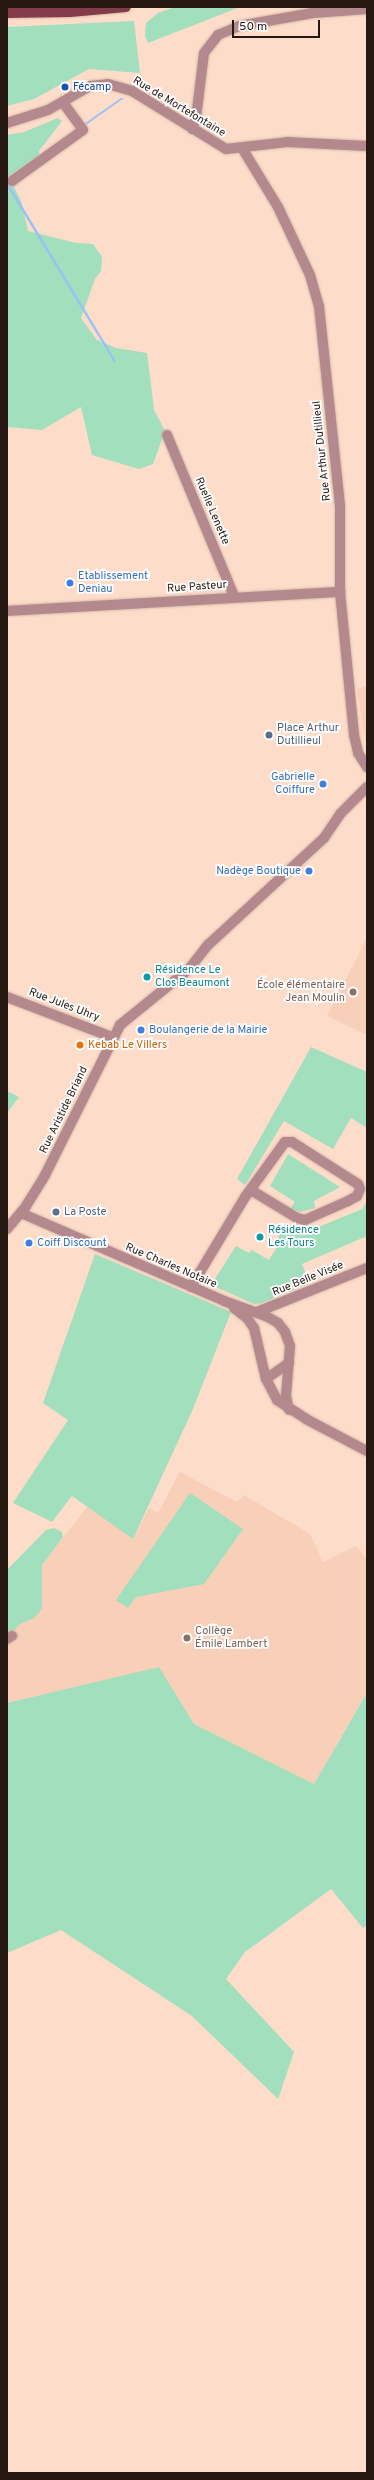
<!DOCTYPE html>
<html>
<head>
<meta charset="utf-8">
<style>
	body { margin:0 }
	#map { position:relative; width:374px; height:2480px; overflow:hidden; background:#fddcc9; font-family:Overpass,sans-serif }
	div>[style] { position:absolute }
	.built>* { inset:0; background:#f8cfb8 }
	.green>* { inset:0; background:#a1dfbd }
	.water>* { inset:0; background:#98c1f8 }
	.roads { filter:drop-shadow(0 0 1px #d6b9a8) drop-shadow(0 0 1px #d6b9a8) }
	.minor>* { height:10px; margin:-5px; padding:0 5px; transform-origin:5px; border-radius:5px; background:#b3898e }
	.primary>* { height:10px; margin:-5px; padding:0 5px; transform-origin:5px; border-radius:5px; background:#833d4a }
	.dots>* { width:11px; height:11px; translate:-50% -50%; box-sizing:border-box; border:2px solid #fff; border-radius:50% }
	span { translate:-50% -50%; white-space:nowrap; text-align:center; line-height:1.15; -webkit-text-stroke:3.5px #fff; paint-order:stroke }
	.transit-label { font-size:11px; color:#164399 }
	.left { translate:0 -50%; text-align:left }
	.street-label { font-size:11px; color:#241811 }
	.shop-label { font-size:11px; color:#366cbe }
	.right { translate:-100% -50%; text-align:right }
	.service-label { font-size:11px; color:#4e5e75 }
	.culture-label { font-size:11px; color:#0d838f }
	.education-label { font-size:11px; color:#785e54 }
	.food-label { font-size:11px; color:#c56008 }
	.frame { position:absolute; inset:0; border:8px solid #241811; pointer-events:none }
	.scale { position:absolute; left:232px; top:20px; width:88px; height:18px; box-sizing:border-box; border:2px solid #241811; border-top:0; padding-left:5px; font-size:12px; line-height:14px; white-space:nowrap; color:#241811; -webkit-text-stroke:3px #fff; paint-order:stroke }
</style>
</head>
<body>
<div id="map">
	<div class="built">
		<div style="clip-path:polygon(367px 686px,367px 752px,357px 689px)"></div>
		<div style="clip-path:polygon(367px 938px,367px 1035px,327px 1016px)"></div>
		<div style="clip-path:polygon(180px 1472px,237px 1502px,244px 1495px,310px 1534px,323px 1562px,356px 1546px,367px 1559px,367px 1693px,314px 1784px,194px 1724px,159px 1668px,7px 1703px,7px 1609px,87px 1507px,133px 1538px,149px 1508px,158px 1513px)"></div>
	</div>
	<div class="green">
		<div style="clip-path:polygon(175px 7px,240px 7px,148px 43px,145px 36px,146px 23px,158px 13px)"></div>
		<div style="clip-path:polygon(134px 21px,140px 73px,89px 69px,34px 99px,7px 106px,7px 27px)"></div>
		<div style="clip-path:polygon(58px 118px,62px 121px,39px 151px,41px 164px,14px 187px,21px 201px,28px 231px,76px 243px,93px 244px,102px 257px,101px 271px,95px 279px,81px 318px,97px 340px,116px 348px,147px 353px,154px 410px,165px 431px,153px 464px,139px 469px,92px 455px,81px 407px,42px 430px,7px 427px,7px 135px,24px 132px)"></div>
		<div style="clip-path:polygon(311px 1047px,367px 1072px,367px 1128px,351px 1118px,333px 1149px,284px 1121px,245px 1185px,237px 1179px)"></div>
		<div style="clip-path:polygon(7px 1091px,19px 1097px,7px 1113px)"></div>
		<div style="clip-path:polygon(288px 1154px,340px 1187px,314px 1201px,315px 1208px,300px 1212px,290px 1209px,295px 1202px,270px 1186px)"></div>
		<div style="clip-path:polygon(367px 1201px,367px 1236px,302px 1264px,308px 1279px,307px 1284px,262px 1303px,254px 1304px,211px 1285px,236px 1246px,249px 1253px,252px 1250px,269px 1260px,277px 1247px,274px 1245px,284px 1227px,309px 1231px,362px 1209px)"></div>
		<div style="clip-path:polygon(95px 1254px,231px 1312px,193px 1409px,133px 1539px,72px 1496px,52px 1522px,13px 1503px,68px 1420px,43px 1403px)"></div>
		<div style="clip-path:polygon(190px 1493px,243px 1529px,204px 1584px,136px 1597px,128px 1608px,116px 1600px)"></div>
		<div style="clip-path:polygon(54px 1528px,62px 1532px,63px 1537px,42px 1565px,42px 1609px,34px 1618px,20px 1624px,7px 1637px,7px 1570px,46px 1530px)"></div>
		<div style="clip-path:polygon(159px 1667px,194px 1724px,314px 1784px,367px 1693px,367px 1925px,363px 1928px,331px 1889px,245px 1952px,226px 1979px,294px 2052px,278px 2099px,192px 2016px,61px 1930px,7px 1953px,7px 1703px)"></div>
	</div>
	<div class="water">
		<div style="clip-path:polygon(121px 98px,124px 98px,7px 181px,116px 361px,114px 362px,7px 186px,7px 178px)"></div>
	</div>
	<div class="roads">
		<div class="minor">
			<div style="left:7px;top:123px;width:43px;rotate:-17.6deg"></div>
			<div style="left:48px;top:110px;width:48px;rotate:-29.7deg"></div>
			<div style="left:90px;top:86px;width:18px;rotate:-6deg"></div>
			<div style="left:108px;top:84px;width:25px;rotate:16deg"></div>
			<div style="left:132px;top:91px;width:110px;rotate:31.7deg"></div>
			<div style="left:226px;top:149px;width:61px;rotate:-6.5deg"></div>
			<div style="left:287px;top:142px;width:80px;rotate:2.9deg"></div>
			<div style="left:192px;top:129px;width:12px;rotate:-70deg"></div>
			<div style="left:196px;top:118px;width:65px;rotate:-83deg"></div>
			<div style="left:204px;top:53px;width:23px;rotate:-52deg"></div>
			<div style="left:218px;top:35px;width:23px;rotate:-23deg"></div>
			<div style="left:239px;top:26px;width:75px;rotate:-10deg"></div>
			<div style="left:313px;top:13px;width:54px;rotate:-4.2deg"></div>
			<div style="left:242px;top:148px;width:69px;rotate:58.6deg"></div>
			<div style="left:278px;top:207px;width:75px;rotate:64.8deg"></div>
			<div style="left:310px;top:275px;width:32px;rotate:74deg"></div>
			<div style="left:319px;top:306px;width:202px;rotate:84deg"></div>
			<div style="left:340px;top:507px;width:85px;rotate:90deg"></div>
			<div style="left:340px;top:592px;width:144px;rotate:84.4deg"></div>
			<div style="left:354px;top:735px;width:18px;rotate:77deg"></div>
			<div style="left:358px;top:753px;width:17px;rotate:57deg"></div>
			<div style="left:12px;top:181px;width:87px;rotate:-35.7deg"></div>
			<div style="left:83px;top:130px;width:34px;rotate:-126deg"></div>
			<div style="left:167px;top:435px;width:174px;rotate:67.4deg"></div>
			<div style="left:7px;top:611px;width:334px;rotate:-3.3deg"></div>
			<div style="left:7px;top:997px;width:112px;rotate:20.9deg"></div>
			<div style="left:21px;top:1213px;width:221px;rotate:23.4deg"></div>
			<div style="left:224px;top:1301px;width:45px;rotate:19.7deg"></div>
			<div style="left:266px;top:1316px;width:14px;rotate:30deg"></div>
			<div style="left:278px;top:1323px;width:11px;rotate:52deg"></div>
			<div style="left:285px;top:1332px;width:15px;rotate:70deg"></div>
			<div style="left:290px;top:1346px;width:50px;rotate:94.6deg"></div>
			<div style="left:286px;top:1396px;width:14px;rotate:78deg"></div>
			<div style="left:7px;top:1229px;width:30px;rotate:-50deg"></div>
			<div style="left:26px;top:1206px;width:36px;rotate:-58deg"></div>
			<div style="left:45px;top:1175px;width:168px;rotate:-63.4deg"></div>
			<div style="left:120px;top:1025px;width:89px;rotate:-39.1deg"></div>
			<div style="left:189px;top:969px;width:31px;rotate:-52deg"></div>
			<div style="left:208px;top:945px;width:158px;rotate:-42.7deg"></div>
			<div style="left:324px;top:838px;width:29px;rotate:-56deg"></div>
			<div style="left:340px;top:814px;width:38px;rotate:-45deg"></div>
			<div style="left:191px;top:1287px;width:105px;rotate:-59deg"></div>
			<div style="left:245px;top:1197px;width:68px;rotate:-54deg"></div>
			<div style="left:285px;top:1142px;width:7px"></div>
			<div style="left:292px;top:1142px;width:78px;rotate:32.5deg"></div>
			<div style="left:358px;top:1184px;width:5px;rotate:68deg"></div>
			<div style="left:360px;top:1189px;width:8px;rotate:113deg"></div>
			<div style="left:357px;top:1196px;width:10px;rotate:151deg"></div>
			<div style="left:348px;top:1201px;width:47px;rotate:156.2deg"></div>
			<div style="left:305px;top:1220px;width:8px;rotate:-166deg"></div>
			<div style="left:297px;top:1218px;width:54px;rotate:-148.7deg"></div>
			<div style="left:234px;top:1308px;width:16px;rotate:38deg"></div>
			<div style="left:247px;top:1318px;width:12px;rotate:55deg"></div>
			<div style="left:254px;top:1328px;width:52px;rotate:76.8deg"></div>
			<div style="left:266px;top:1379px;width:24px;rotate:62deg"></div>
			<div style="left:277px;top:1400px;width:35px;rotate:33deg"></div>
			<div style="left:306px;top:1419px;width:69px;rotate:27.7deg"></div>
			<div style="left:257px;top:1312px;width:118px;rotate:-21.8deg"></div>
			<div style="left:266px;top:1379px;width:28px;rotate:-35deg"></div>
			<div style="left:7px;top:1639px;width:6px;rotate:-31deg"></div>
		</div>
		<div class="primary">
			<div style="left:7px;top:13px;width:63px;rotate:-0.9deg"></div>
			<div style="left:70px;top:12px;width:56px;rotate:-5.1deg"></div>
		</div>
	</div>
	<div class="dots">
		<div style="left:65px;top:87px;background:#1a4fb4"></div>
		<div style="left:70px;top:583px;background:#3f7fe0"></div>
		<div style="left:269px;top:735px;background:#5c6f8a"></div>
		<div style="left:323px;top:784px;background:#3f7fe0"></div>
		<div style="left:309px;top:871px;background:#3f7fe0"></div>
		<div style="left:147px;top:977px;background:#0f9aa8"></div>
		<div style="left:353px;top:992px;background:#8d6e63"></div>
		<div style="left:141px;top:1030px;background:#3f7fe0"></div>
		<div style="left:80px;top:1045px;background:#e8710a"></div>
		<div style="left:56px;top:1212px;background:#5c6f8a"></div>
		<div style="left:260px;top:1237px;background:#0f9aa8"></div>
		<div style="left:29px;top:1243px;background:#3f7fe0"></div>
		<div style="left:187px;top:1638px;background:#8d6e63"></div>
	</div>
	<div class="transit-label">
		<span class="left" style="left:73px;top:87px">Fécamp</span>
	</div>
	<div class="street-label">
		<span style="left:179px;top:107px;rotate:31deg">Rue de Mortefontaine</span>
		<span style="left:322px;top:451px;rotate:-96deg">Rue Arthur Dutillieul</span>
		<span style="left:212px;top:511px;rotate:67deg">Ruelle Lenette</span>
		<span style="left:197px;top:587px;rotate:-4deg">Rue Pasteur</span>
		<span style="left:64px;top:1005px;rotate:21deg">Rue Jules Uhry</span>
		<span style="left:64px;top:1110px;rotate:-64deg">Rue Aristide Briand</span>
		<span style="left:171px;top:1266px;rotate:23deg">Rue Charles Notaire</span>
		<span style="left:308px;top:1279px;rotate:-22deg">Rue Belle Visée</span>
	</div>
	<div class="shop-label">
		<span class="left" style="left:78px;top:583px">Etablissement<br>Deniau</span>
		<span class="right" style="left:315px;top:784px">Gabrielle<br>Coiffure</span>
		<span class="right" style="left:301px;top:871px">Nadège Boutique</span>
		<span class="left" style="left:149px;top:1030px">Boulangerie de la Mairie</span>
		<span class="left" style="left:37px;top:1243px">Coiff Discount</span>
	</div>
	<div class="service-label">
		<span class="left" style="left:277px;top:735px">Place Arthur<br>Dutillieul</span>
		<span class="left" style="left:64px;top:1212px">La Poste</span>
	</div>
	<div class="culture-label">
		<span class="left" style="left:155px;top:977px">Résidence Le<br>Clos Beaumont</span>
		<span class="left" style="left:268px;top:1237px">Résidence<br>Les Tours</span>
	</div>
	<div class="education-label">
		<span class="right" style="left:345px;top:992px">École élémentaire<br>Jean Moulin</span>
		<span class="left" style="left:195px;top:1638px">Collège<br>Émile Lambert</span>
	</div>
	<div class="food-label">
		<span class="left" style="left:88px;top:1045px">Kebab Le Villers</span>
	</div>
	<div class="frame"></div>
	<div class="scale">50 m</div>
</div>
</body>
</html>
